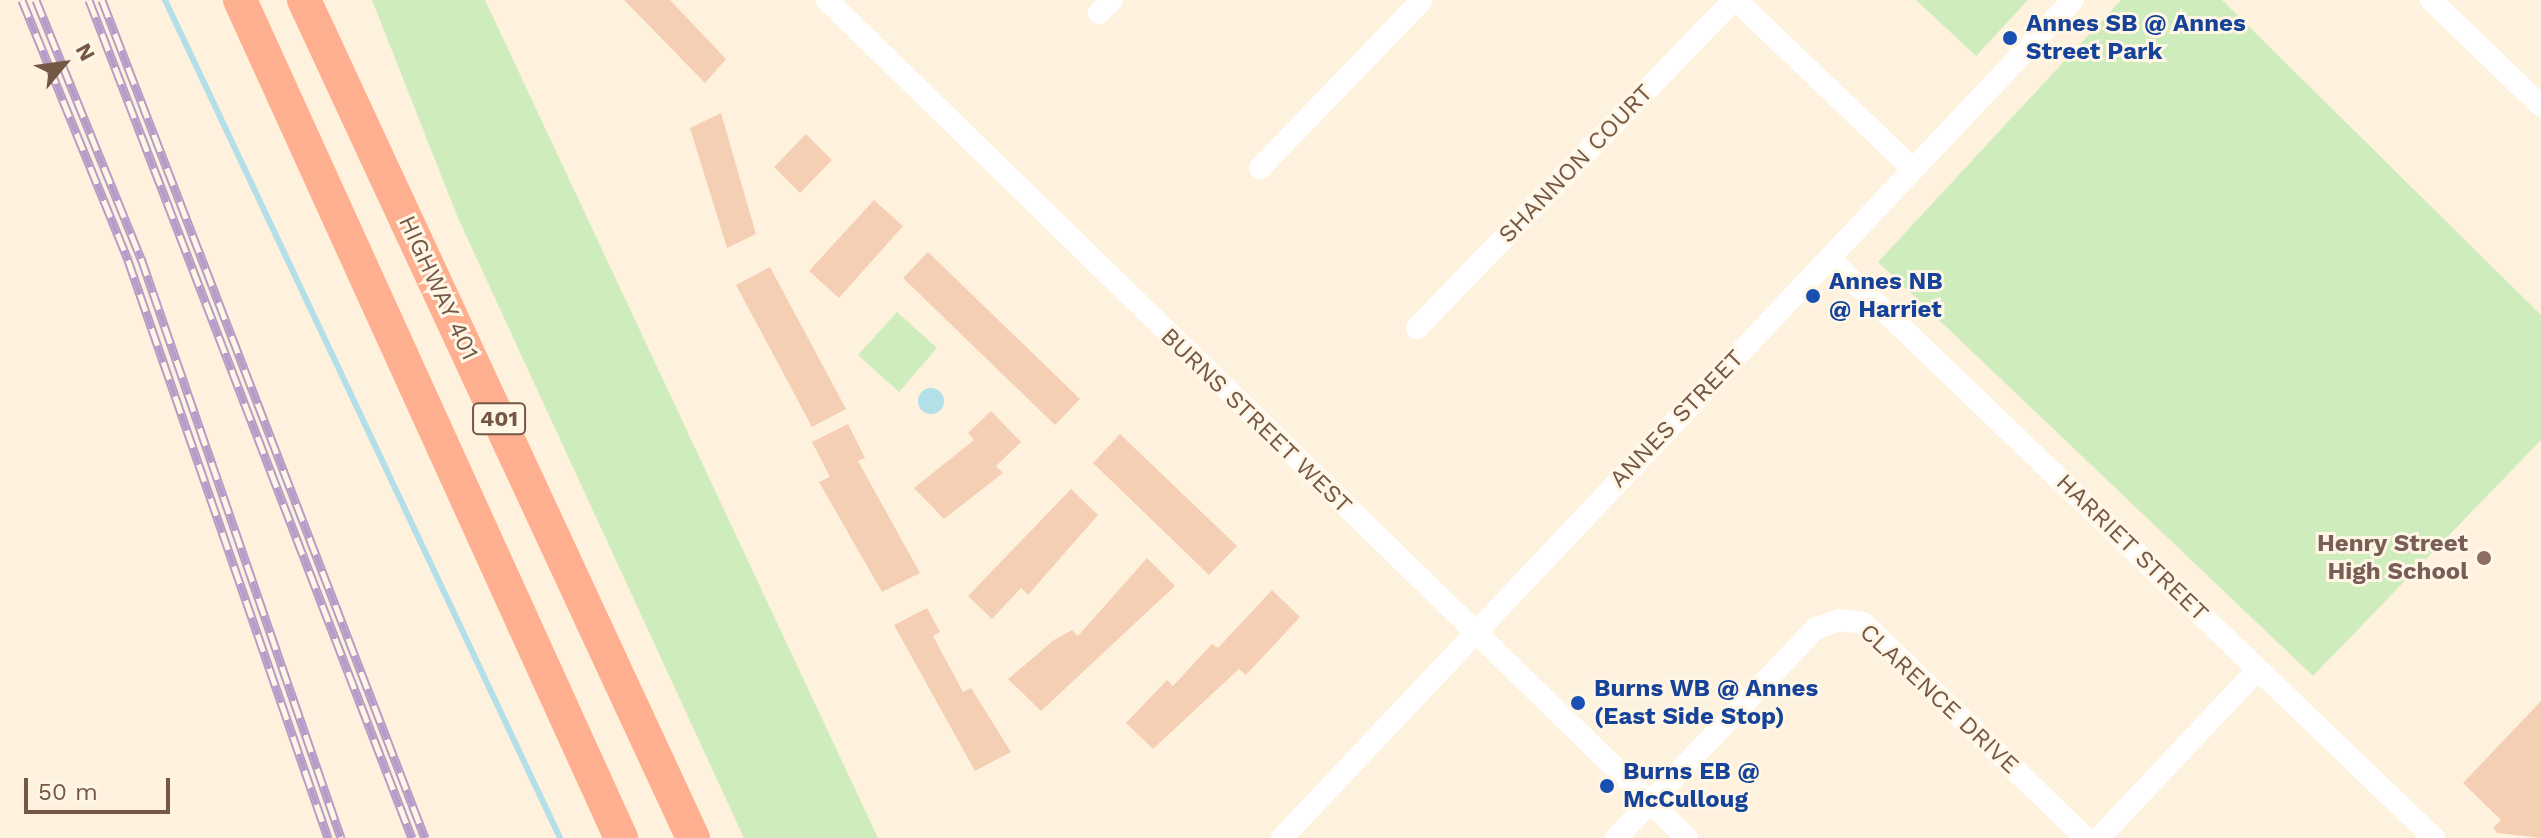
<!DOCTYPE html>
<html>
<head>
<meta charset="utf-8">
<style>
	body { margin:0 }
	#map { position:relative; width:2541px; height:838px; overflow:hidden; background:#fef2de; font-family:"Work Sans",sans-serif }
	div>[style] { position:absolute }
	.green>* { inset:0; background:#cfecbd }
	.water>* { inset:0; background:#b2dfe8 }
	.round { border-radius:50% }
	.stream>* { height:6px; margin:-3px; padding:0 3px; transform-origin:3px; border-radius:3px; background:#b2dfe8 }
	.building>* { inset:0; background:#f5cfb4 }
	.minor>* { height:22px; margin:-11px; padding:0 11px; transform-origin:11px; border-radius:11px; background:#fff }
	.highway>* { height:34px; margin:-17px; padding:0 17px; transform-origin:17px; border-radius:17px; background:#fdaf90 }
	.rail>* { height:9px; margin-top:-4.5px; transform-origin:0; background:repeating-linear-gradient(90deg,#fff6e6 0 18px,#b59dc7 0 36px); box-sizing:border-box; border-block:2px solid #b59dc7 }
	.dots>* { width:22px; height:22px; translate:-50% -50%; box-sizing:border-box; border:4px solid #fff6e6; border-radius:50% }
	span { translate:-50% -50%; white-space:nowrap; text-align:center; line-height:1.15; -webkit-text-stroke:6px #fff6e6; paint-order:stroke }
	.shield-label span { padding:2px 6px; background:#fff6e6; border:2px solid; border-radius:6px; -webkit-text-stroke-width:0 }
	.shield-label { font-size:22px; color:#755745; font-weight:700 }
	.transit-label { font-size:24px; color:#164399; font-weight:700 }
	.left { translate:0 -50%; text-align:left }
	.street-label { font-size:24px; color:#755745 }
	.education-label { font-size:24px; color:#785e54; font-weight:700 }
	.right { translate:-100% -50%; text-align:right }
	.north { position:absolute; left:24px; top:24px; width:80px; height:80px; -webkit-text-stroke:6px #fff6e6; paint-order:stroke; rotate:61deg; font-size:22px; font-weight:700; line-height:32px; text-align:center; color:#755745 }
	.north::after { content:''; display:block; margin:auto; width:28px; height:36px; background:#755745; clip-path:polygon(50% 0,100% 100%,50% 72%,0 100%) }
	.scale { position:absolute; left:24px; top:778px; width:146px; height:36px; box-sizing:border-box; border:4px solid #755745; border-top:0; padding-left:10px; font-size:24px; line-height:28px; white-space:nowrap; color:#755745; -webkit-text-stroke:6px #fff6e6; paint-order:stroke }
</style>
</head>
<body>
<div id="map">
	<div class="green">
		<div style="clip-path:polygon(372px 0,485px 0,878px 838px,744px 838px,458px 218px)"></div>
		<div style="clip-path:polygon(1916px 0,2028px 0,1976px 56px)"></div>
		<div style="clip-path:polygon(2121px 0,2222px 0,2541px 315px,2541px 440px,2313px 676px,1878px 262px)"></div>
		<div style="clip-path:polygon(897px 312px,937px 348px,899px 392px,858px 355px)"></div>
	</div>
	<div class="water">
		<div class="round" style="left:918px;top:388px;width:26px;height:26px"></div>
	</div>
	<div class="stream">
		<div style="left:165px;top:0;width:926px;rotate:64.76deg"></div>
	</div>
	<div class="building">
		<div style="clip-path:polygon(624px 0,670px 0,726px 59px,705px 83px)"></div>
		<div style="clip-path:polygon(721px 113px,756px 234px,727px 248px,690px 128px)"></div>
		<div style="clip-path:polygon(806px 134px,832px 160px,800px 193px,774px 167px)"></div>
		<div style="clip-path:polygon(874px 200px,903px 226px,839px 298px,809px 271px)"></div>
		<div style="clip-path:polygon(928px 252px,1080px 399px,1055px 425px,903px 278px)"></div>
		<div style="clip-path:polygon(770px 267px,846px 409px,812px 427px,736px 285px)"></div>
		<div style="clip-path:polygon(991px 411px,1021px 442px,996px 466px,1003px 473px,944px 519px,914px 488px,974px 440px,968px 433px)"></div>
		<div style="clip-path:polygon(848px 424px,865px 458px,858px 461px,920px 573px,882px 592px,819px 482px,830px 477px,812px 442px)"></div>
		<div style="clip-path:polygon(1120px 434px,1237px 546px,1209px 575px,1093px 463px)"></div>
		<div style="clip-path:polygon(1071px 489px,1098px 515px,1028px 595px,1021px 588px,992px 619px,968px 596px)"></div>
		<div style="clip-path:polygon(1147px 558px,1175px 586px,1041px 711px,1008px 679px,1054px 640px,1072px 630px,1078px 636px)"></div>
		<div style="clip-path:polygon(1272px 590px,1300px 617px,1246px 675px,1239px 669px,1153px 749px,1126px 723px,1167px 680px,1173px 686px,1212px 644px,1218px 648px)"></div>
		<div style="clip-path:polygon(927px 608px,940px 632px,933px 636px,963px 692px,971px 688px,1011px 752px,975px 771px,894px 625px)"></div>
		<div style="clip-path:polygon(2541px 701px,2541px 838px,2498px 833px,2493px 828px,2501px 820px,2463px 783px)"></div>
	</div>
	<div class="minor">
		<div style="left:827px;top:0;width:1201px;rotate:44.26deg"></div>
		<div style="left:1736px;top:0;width:245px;rotate:43.7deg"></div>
		<div style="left:2431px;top:0;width:153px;rotate:43.9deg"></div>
		<div style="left:1099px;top:13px;width:18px;rotate:-45deg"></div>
		<div style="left:1260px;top:168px;width:233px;rotate:-46deg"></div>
		<div style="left:1830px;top:259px;width:837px;rotate:43.79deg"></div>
		<div style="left:1417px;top:328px;width:456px;rotate:-46deg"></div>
		<div style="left:1282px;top:838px;width:1152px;rotate:-46.65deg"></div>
		<div style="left:1616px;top:838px;width:290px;rotate:-46.4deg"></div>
		<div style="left:1816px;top:628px;width:25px;rotate:-18deg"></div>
		<div style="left:1840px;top:620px;width:23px;rotate:7deg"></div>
		<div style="left:1863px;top:623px;width:310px;rotate:44deg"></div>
		<div style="left:2099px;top:838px;width:232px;rotate:-46.7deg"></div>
	</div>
	<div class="highway">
		<div style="left:240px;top:0;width:921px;rotate:65.55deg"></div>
		<div style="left:304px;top:0;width:924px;rotate:65.1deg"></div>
	</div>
	<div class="rail">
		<div style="left:22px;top:0;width:281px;rotate:67.8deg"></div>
		<div style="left:128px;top:260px;width:612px;rotate:70.91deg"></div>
		<div style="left:36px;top:0;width:279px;rotate:67.9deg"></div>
		<div style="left:141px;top:258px;width:614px;rotate:70.97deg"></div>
		<div style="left:89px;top:0;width:898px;rotate:68.92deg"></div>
		<div style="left:102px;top:0;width:898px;rotate:68.92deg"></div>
	</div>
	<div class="dots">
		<div style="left:2010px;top:38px;background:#1a4fb4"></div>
		<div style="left:1813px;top:296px;background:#1a4fb4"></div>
		<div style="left:2484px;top:558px;background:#8d6e63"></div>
		<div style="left:1578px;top:703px;background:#1a4fb4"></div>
		<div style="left:1607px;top:786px;background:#1a4fb4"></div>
	</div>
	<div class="shield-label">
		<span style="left:499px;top:419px">401</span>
	</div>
	<div class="transit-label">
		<span class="left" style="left:2026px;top:38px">Annes SB @ Annes<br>Street Park</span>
		<span class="left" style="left:1829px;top:296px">Annes NB<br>@ Harriet</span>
		<span class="left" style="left:1594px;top:703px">Burns WB @ Annes<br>(East Side Stop)</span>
		<span class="left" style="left:1623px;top:786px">Burns EB @<br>McCulloug</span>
	</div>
	<div class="street-label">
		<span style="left:1576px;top:164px;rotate:-46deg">SHANNON COURT</span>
		<span style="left:438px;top:288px;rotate:65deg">HIGHWAY 401</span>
		<span style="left:1677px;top:419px;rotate:-46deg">ANNES STREET</span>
		<span style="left:1256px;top:421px;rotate:44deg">BURNS STREET WEST</span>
		<span style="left:2132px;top:548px;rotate:44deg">HARRIET STREET</span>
		<span style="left:1939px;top:699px;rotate:43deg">CLARENCE DRIVE</span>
	</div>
	<div class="education-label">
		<span class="right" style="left:2468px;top:558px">Henry Street<br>High School</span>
	</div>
	<div class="north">N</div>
	<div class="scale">50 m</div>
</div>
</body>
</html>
